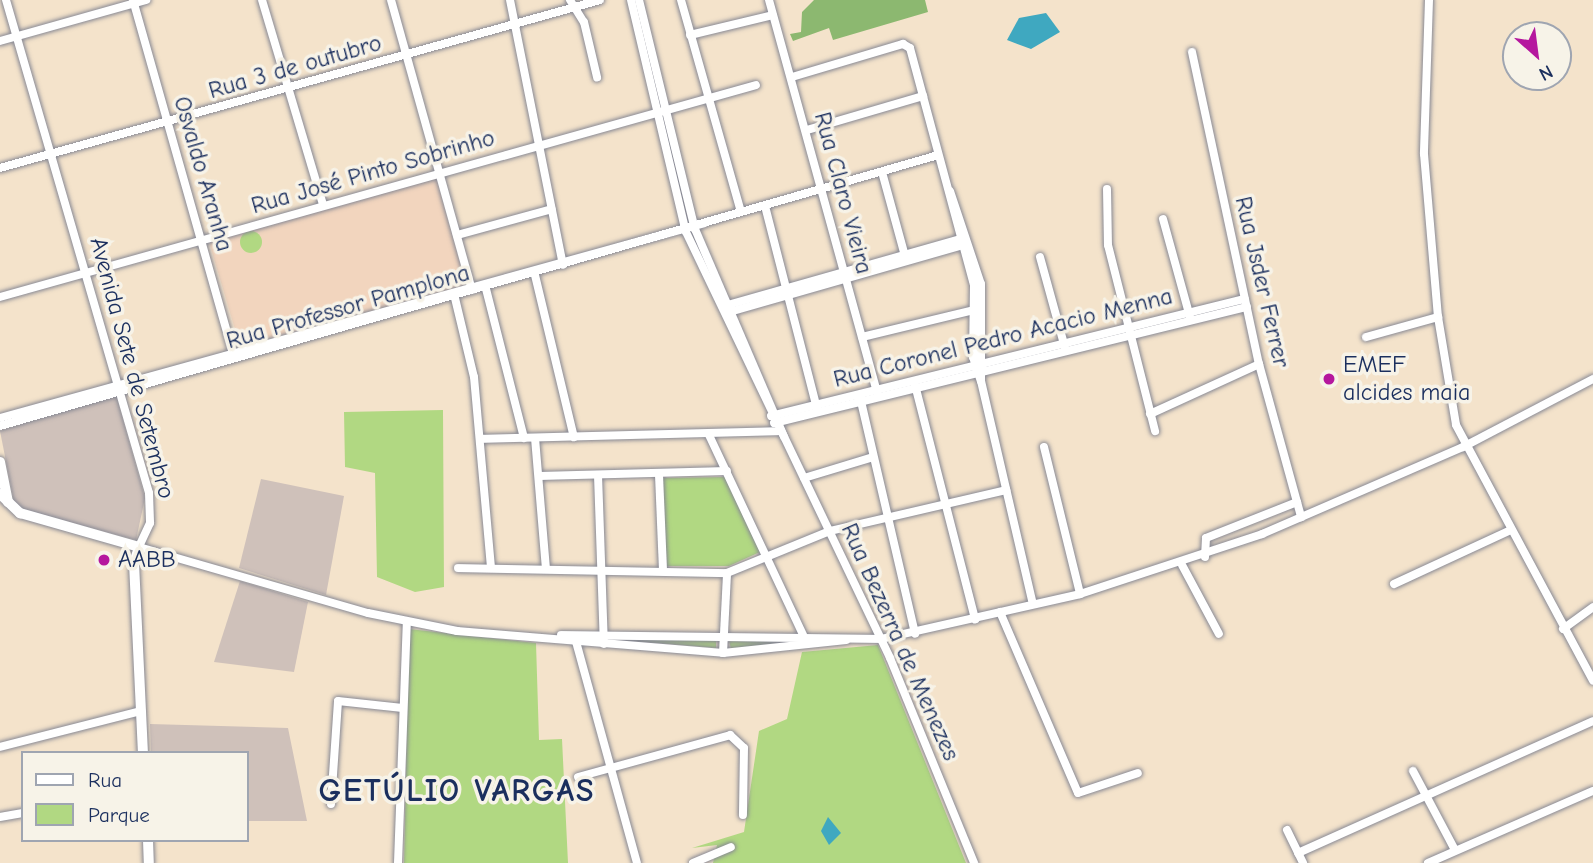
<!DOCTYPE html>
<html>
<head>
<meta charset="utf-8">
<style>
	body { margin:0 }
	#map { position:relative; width:1593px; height:863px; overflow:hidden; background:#f4e3cb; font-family:"Comic Neue",sans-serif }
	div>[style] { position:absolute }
	.built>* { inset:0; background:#f2d5be }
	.industrial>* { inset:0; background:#cfc1ba }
	.green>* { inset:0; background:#b1d882 }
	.round { border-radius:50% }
	.forest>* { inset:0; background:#8cb870 }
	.water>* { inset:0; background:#3fa8c0 }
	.roads { filter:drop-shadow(0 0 2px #888994) drop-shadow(0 0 2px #888994) }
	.street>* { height:8px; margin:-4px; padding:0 4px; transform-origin:4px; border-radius:4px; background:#fff }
	.secondary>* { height:10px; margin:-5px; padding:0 5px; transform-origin:5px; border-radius:5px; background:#fff }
	.dots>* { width:19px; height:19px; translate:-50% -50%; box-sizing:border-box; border:4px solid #f7f3e8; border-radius:50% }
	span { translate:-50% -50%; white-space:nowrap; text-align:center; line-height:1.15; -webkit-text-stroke:7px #f7f3e8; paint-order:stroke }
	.street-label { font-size:24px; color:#1b2f5e }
	.poi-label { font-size:24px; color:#1b2f5e }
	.left { translate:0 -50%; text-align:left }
	.district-label { font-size:32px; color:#1b2f5e; font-weight:700; letter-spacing:2px }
	.legend { position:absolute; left:21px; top:751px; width:228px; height:91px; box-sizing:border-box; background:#f7f3e8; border:2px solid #9fa5b1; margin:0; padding:9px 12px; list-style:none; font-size:21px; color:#1b2f5e }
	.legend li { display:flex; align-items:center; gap:14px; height:35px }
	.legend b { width:35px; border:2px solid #9fa5b1 }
	.north { position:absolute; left:1502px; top:21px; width:70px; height:70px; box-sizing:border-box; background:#f7f3e8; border:2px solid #9fa5b1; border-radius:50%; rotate:152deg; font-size:19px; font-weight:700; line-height:28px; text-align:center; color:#1b2f5e }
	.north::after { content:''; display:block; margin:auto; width:24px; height:32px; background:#b5179e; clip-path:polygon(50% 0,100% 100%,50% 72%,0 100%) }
</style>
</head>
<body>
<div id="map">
	<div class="built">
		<div style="clip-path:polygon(436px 178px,466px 285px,240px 346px,209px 242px)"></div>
	</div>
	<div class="industrial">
		<div style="clip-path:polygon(116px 395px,145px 498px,136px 540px,15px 507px,0 431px)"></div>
		<div style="clip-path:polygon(261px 479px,344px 496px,326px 595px,239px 568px)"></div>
		<div style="clip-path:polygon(240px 581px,308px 602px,294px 672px,214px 662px)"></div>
		<div style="clip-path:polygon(150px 724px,288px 728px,307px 821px,247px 821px,247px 753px,151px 753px)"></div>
	</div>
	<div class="green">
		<div class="round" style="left:240px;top:231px;width:22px;height:22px"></div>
		<div style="clip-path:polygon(443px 410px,444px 587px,415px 592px,377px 577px,375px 473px,345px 467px,344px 412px)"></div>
		<div style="clip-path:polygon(725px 477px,760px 552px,729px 566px,667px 566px,662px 478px)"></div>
		<div style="clip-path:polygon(409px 629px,536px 643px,539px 740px,562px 739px,568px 863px,404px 863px)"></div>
		<div style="clip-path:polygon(716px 637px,716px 648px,610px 639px)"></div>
		<div style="clip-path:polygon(729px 640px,800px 642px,731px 649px)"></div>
		<div style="clip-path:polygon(878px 645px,966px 863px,713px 863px,717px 845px,692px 848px,744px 832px,759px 731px,787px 719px,802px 652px)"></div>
	</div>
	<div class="forest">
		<div style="clip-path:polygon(814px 0,925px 0,928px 12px,833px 40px,829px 28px,793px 41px,790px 34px,801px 32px,802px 12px)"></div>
	</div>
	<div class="water">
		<div style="clip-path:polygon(1046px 13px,1060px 32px,1031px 49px,1007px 40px,1019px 18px)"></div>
		<div style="clip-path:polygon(828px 817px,841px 833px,829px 845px,821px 831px)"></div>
	</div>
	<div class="roads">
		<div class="street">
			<div style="left:6px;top:0;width:513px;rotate:73.82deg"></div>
			<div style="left:149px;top:493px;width:30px;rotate:88deg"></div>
			<div style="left:150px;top:523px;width:26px;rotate:115deg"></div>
			<div style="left:139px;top:547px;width:238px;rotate:16.1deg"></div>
			<div style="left:368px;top:613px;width:91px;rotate:11.4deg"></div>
			<div style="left:457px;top:631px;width:267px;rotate:4.7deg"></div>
			<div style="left:723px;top:653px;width:124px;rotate:-6deg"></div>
			<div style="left:133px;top:0;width:368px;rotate:74.2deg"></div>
			<div style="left:262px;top:0;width:214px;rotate:73.4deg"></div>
			<div style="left:391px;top:0;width:301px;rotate:74.4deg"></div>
			<div style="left:510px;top:0;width:270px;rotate:78.7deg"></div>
			<div style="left:570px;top:0;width:26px;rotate:58deg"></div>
			<div style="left:584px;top:22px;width:57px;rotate:76.7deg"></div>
			<div style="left:631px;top:0;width:238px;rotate:76.7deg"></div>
			<div style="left:686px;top:232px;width:472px;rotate:64.4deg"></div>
			<div style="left:890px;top:658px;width:222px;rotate:67.7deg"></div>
			<div style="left:639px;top:0;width:236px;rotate:76.3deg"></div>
			<div style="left:695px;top:229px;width:226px;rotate:66.8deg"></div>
			<div style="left:681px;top:0;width:220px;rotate:74.2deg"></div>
			<div style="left:769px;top:0;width:407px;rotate:74.6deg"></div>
			<div style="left:1429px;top:0;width:154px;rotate:91.9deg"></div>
			<div style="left:1424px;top:154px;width:164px;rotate:85.1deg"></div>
			<div style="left:1438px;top:317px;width:109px;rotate:80.5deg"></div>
			<div style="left:1456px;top:425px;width:290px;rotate:61.8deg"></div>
			<div style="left:690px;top:35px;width:85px;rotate:-13.5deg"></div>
			<div style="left:0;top:41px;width:152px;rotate:-15.7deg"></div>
			<div style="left:1192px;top:52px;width:319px;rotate:77.9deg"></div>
			<div style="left:1259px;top:364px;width:159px;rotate:74.6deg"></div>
			<div style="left:792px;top:77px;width:116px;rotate:-16.6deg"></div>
			<div style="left:903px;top:44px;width:8px;rotate:30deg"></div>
			<div style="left:910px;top:48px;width:246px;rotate:74.9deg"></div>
			<div style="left:974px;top:286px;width:71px;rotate:90.8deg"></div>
			<div style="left:973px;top:357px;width:25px;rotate:72deg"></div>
			<div style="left:807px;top:130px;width:121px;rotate:-16.3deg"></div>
			<div style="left:0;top:168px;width:623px;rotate:-15.64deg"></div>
			<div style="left:882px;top:172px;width:91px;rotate:74.7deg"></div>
			<div style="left:1107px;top:189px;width:56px;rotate:89deg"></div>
			<div style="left:1108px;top:245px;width:192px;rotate:75.8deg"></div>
			<div style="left:950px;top:191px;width:98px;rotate:71.6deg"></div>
			<div style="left:981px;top:284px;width:97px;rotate:90deg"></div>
			<div style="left:981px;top:381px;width:229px;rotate:76.9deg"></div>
			<div style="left:765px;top:206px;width:209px;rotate:75.6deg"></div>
			<div style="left:1163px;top:219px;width:102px;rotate:74.6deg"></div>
			<div style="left:457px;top:235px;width:98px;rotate:-15.3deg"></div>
			<div style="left:1040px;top:257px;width:94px;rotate:74.6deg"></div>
			<div style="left:534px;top:271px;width:171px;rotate:76.5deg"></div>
			<div style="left:485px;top:285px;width:158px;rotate:75.7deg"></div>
			<div style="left:454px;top:294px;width:85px;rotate:76.5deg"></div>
			<div style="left:474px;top:377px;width:191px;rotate:84.9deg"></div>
			<div style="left:0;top:297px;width:785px;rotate:-15.66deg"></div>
			<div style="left:724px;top:306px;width:249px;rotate:-15.8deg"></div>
			<div style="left:726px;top:313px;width:247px;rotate:-16deg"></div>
			<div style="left:862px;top:337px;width:119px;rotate:-13.6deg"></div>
			<div style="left:1366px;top:337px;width:75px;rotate:-15.5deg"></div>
			<div style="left:915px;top:385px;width:242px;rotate:75.6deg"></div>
			<div style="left:860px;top:397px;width:243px;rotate:76.9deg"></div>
			<div style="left:1150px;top:414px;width:120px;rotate:-24.6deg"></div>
			<div style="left:771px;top:416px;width:488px;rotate:-13.9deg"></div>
			<div style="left:0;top:418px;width:731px;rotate:-15.46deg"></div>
			<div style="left:774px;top:423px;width:487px;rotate:-13.8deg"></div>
			<div style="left:0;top:426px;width:976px;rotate:-16.11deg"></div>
			<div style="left:709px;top:435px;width:228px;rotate:64.8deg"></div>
			<div style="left:535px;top:438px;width:131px;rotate:85.2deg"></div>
			<div style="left:480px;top:439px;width:301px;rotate:-1.5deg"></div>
			<div style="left:1044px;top:447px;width:151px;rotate:76.2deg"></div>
			<div style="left:598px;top:475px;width:169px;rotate:88deg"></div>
			<div style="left:659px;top:475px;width:96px;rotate:87.6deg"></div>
			<div style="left:539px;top:476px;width:188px;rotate:-1.5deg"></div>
			<div style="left:804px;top:478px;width:72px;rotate:-16.9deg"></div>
			<div style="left:1205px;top:557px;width:19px;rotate:-87deg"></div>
			<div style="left:1206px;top:538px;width:98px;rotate:-21.6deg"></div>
			<div style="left:1182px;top:565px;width:78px;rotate:61.8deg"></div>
			<div style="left:458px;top:568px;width:269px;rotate:1.1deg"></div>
			<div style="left:727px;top:573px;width:111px;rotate:-22.2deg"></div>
			<div style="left:830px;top:531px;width:181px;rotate:-13.1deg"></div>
			<div style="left:1394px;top:584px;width:129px;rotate:-24.8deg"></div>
			<div style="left:1000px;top:612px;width:197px;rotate:66.7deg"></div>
			<div style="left:1078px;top:793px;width:63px;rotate:-18.4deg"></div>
			<div style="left:1563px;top:629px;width:37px;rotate:-36deg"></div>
			<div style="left:561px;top:635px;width:320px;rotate:0.7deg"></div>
			<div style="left:881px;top:639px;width:204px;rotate:-12.7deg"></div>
			<div style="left:1080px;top:594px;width:192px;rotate:-18.2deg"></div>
			<div style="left:1262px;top:534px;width:219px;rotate:-23.4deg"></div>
			<div style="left:1463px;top:447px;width:147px;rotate:-27.6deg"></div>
			<div style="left:575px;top:638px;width:233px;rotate:74.6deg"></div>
			<div style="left:723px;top:653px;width:80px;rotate:-87.1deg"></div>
			<div style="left:0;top:747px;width:146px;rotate:-14.3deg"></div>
			<div style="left:1413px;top:771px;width:89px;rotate:62deg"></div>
			<div style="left:578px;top:777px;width:158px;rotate:-15.4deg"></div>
			<div style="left:730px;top:735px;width:19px;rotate:43deg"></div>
			<div style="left:744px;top:748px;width:67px;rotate:90.9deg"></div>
			<div style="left:331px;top:804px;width:103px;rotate:-86.1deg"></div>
			<div style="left:338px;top:701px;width:65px;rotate:6.1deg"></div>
			<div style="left:0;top:817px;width:23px;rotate:-10deg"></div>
			<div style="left:1287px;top:830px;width:37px;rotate:64deg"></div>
			<div style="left:1298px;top:853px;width:323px;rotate:-24.1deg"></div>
			<div style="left:398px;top:863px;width:241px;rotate:-87.9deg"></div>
			<div style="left:693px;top:863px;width:41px;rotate:-22.8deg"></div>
			<div style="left:1428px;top:863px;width:180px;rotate:-23.6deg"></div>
		</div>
		<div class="secondary">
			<div style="left:0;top:462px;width:41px;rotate:78.7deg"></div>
			<div style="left:0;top:494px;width:28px;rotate:44deg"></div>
			<div style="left:20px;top:513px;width:124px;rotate:15.9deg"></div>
			<div style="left:139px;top:547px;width:17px;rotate:107deg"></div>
			<div style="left:134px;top:563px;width:190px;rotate:87.3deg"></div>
			<div style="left:148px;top:840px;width:23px;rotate:88deg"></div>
		</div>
	</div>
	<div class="dots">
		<div style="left:1329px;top:379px;background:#b5179e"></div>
		<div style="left:104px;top:560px;background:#b5179e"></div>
	</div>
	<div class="street-label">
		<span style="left:295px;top:67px;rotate:-16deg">Rua 3 de outubro</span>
		<span style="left:373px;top:172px;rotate:-16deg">Rua José Pinto Sobrinho</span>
		<span style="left:203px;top:174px;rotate:74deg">Osvaldo Aranha</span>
		<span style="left:843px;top:193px;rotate:75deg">Rua Claro Vieira</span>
		<span style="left:1262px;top:282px;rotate:77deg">Rua Jsder Ferrer</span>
		<span style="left:348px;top:307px;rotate:-16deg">Rua Professor Pamplona</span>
		<span style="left:1003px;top:338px;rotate:-14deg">Rua Coronel Pedro Acacio Menna</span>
		<span style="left:132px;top:368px;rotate:75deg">Avenida Sete de Setembro</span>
		<span style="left:900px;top:642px;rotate:66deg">Rua Bezerra de Menezes</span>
	</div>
	<div class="poi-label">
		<span class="left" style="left:1343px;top:379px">EMEF<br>alcides maia</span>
		<span class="left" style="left:118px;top:560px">AABB</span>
	</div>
	<div class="district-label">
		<span style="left:457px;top:791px">GETÚLIO VARGAS</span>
	</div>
	<ul class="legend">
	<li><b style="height:9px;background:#fff"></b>Rua</li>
	<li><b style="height:19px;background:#b1d882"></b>Parque</li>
	</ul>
	<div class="north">N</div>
</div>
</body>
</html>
